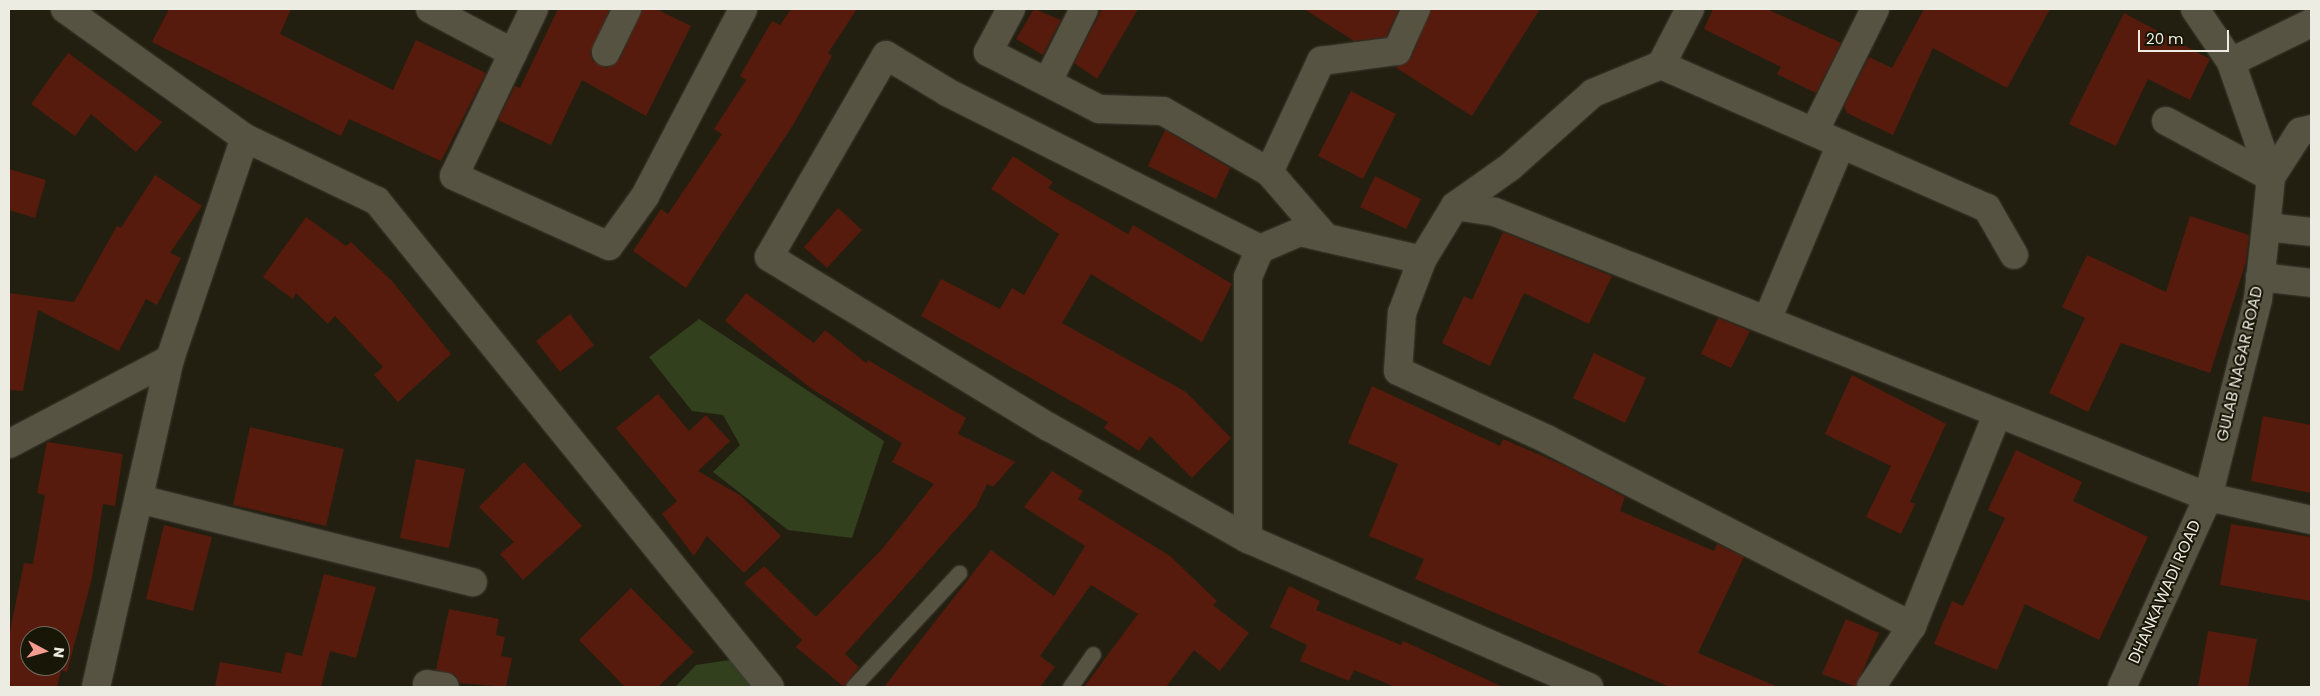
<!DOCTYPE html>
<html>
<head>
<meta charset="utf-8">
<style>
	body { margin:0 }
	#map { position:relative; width:2320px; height:696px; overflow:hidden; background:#221f10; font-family:Poppins,sans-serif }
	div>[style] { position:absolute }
	.green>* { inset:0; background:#32401e }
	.building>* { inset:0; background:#561b0c }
	.roads { filter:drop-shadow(0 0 1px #3d3b32) drop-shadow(0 0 1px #3d3b32) }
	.service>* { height:15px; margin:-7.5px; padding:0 7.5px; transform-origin:7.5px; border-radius:7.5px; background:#565342 }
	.minor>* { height:28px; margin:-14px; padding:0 14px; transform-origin:14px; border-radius:14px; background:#565342 }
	span { translate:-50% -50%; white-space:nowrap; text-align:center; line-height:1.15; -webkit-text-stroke:4px #181607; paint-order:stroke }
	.street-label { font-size:16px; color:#edece2 }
	.frame { position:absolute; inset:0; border:10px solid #edece2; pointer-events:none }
	.north { position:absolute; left:20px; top:626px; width:50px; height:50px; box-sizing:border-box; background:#181607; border:1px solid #6d6c5f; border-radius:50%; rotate:96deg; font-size:14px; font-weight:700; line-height:20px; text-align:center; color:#edece2 }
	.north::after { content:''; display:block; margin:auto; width:18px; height:22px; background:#f59c90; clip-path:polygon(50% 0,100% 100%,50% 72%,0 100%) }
	.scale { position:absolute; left:2138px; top:30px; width:91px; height:22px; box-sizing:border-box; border:2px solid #edece2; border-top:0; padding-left:6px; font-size:15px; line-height:18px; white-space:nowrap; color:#edece2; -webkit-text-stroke:4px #181607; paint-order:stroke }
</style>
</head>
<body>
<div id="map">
	<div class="green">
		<div style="clip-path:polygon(699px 319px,884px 441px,852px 538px,788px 530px,713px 472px,740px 445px,723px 415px,692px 411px,649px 357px)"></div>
		<div style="clip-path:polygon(736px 659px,757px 687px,675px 687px,696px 665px)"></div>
	</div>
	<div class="building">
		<div style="clip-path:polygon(169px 9px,291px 9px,280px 34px,393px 90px,416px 40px,486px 73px,441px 161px,349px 119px,341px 136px,152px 42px)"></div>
		<div style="clip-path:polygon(558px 9px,610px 9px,590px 53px,593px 61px,607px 68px,620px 59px,642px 9px,656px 9px,691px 26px,646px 116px,582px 80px,551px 145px,498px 120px,515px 86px,520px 88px)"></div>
		<div style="clip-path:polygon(791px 9px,857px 9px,828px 53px,832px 56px,793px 125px,686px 288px,633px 251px,661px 209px,668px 214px,722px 134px,714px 129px,746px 80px,740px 76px,772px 21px,780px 25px)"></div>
		<div style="clip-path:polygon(1034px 9px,1061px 20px,1043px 55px,1016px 39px)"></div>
		<div style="clip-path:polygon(1102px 9px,1138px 9px,1097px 79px,1074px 63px)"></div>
		<div style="clip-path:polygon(1304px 9px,1399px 9px,1386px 37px,1354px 41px)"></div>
		<div style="clip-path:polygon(1431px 9px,1540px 9px,1472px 116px,1395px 67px,1411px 58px)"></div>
		<div style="clip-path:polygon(1713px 9px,1767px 9px,1841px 43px,1816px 93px,1777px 74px,1781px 67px,1704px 29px)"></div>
		<div style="clip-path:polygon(1924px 9px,2050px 9px,2007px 88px,1933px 48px,1893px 135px,1847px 113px,1844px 106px,1869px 57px,1892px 68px)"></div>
		<div style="clip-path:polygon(2124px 13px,2210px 59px,2190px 100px,2148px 79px,2116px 146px,2069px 124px)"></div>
		<div style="clip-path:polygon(68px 53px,162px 122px,136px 152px,91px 114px,75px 136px,31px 104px)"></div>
		<div style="clip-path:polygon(1351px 91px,1396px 114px,1363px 179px,1318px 156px)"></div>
		<div style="clip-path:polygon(1165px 130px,1230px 168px,1216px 199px,1148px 166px)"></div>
		<div style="clip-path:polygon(1013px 156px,1053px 182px,1048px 188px,1128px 234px,1133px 225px,1232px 284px,1202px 342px,1091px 274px,1062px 323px,1186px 392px,1231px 438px,1192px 478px,1150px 436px,1139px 451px,1104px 428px,1108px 422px,921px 316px,941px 279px,1000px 309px,1012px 288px,1024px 295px,1059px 234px,991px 189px)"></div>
		<div style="clip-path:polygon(9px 169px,46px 180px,35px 218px,9px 210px)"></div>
		<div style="clip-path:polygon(155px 175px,202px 206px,170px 253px,181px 258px,157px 305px,146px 299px,119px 351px,38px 310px,23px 391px,9px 390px,9px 293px,74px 302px,117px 226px,121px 228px)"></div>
		<div style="clip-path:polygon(1375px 176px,1421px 199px,1406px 229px,1360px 207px)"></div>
		<div style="clip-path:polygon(838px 208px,862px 230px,827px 268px,804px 247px)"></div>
		<div style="clip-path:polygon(2190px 216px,2249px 235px,2246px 262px,2210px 373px,2121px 343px,2088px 412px,2049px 393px,2085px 318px,2062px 307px,2087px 255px,2166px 292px)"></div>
		<div style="clip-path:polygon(306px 217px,346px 246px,351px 242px,392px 281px,451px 354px,398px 402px,374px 375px,383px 367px,335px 316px,328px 324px,296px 293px,293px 299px,263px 277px)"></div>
		<div style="clip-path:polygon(1503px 232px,1612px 276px,1589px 324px,1524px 293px,1490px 366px,1442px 343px,1464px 296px,1472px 300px)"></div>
		<div style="clip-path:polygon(746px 293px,814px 343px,825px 330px,866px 363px,868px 360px,966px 418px,958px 434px,1015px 462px,993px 487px,987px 484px,976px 507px,845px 654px,859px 667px,844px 687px,796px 647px,802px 640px,744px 583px,764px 566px,816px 617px,883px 548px,934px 484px,892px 462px,902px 443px,812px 389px,725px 321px)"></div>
		<div style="clip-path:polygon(570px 314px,594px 345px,560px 372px,536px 341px)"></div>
		<div style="clip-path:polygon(1718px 318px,1750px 331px,1731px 368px,1701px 354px)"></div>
		<div style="clip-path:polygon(1594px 353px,1646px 378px,1625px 423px,1573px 398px)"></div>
		<div style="clip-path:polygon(1852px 375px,1946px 424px,1910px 502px,1915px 504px,1901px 534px,1866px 517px,1891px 466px,1825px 434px)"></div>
		<div style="clip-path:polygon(1372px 386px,1500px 446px,1503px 439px,1563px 465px,1625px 497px,1620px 511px,1714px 551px,1717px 544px,1744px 557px,1698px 653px,1778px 687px,1670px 687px,1415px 579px,1424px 559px,1369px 536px,1398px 464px,1348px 443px)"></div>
		<div style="clip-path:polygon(658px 394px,689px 431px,706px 415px,730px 441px,698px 471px,741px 496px,781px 536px,744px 573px,707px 536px,694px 556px,662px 514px,677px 501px,616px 428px)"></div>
		<div style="clip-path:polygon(2263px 416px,2311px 425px,2311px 493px,2251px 481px)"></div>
		<div style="clip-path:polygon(250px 427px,344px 449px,326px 526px,233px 505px)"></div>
		<div style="clip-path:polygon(evenodd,47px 442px,123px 454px,115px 506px,103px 504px,92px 578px,67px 672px,61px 670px,57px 687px,9px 687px,9px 636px,24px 563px,33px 564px,45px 495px,37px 493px,47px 442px,30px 636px,60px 636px,60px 666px,30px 666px,30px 636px)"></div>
		<div style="clip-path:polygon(2016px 450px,2082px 482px,2073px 501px,2148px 537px,2099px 640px,2025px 604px,1997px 670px,1934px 644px,1952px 601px,1963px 606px,2005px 518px,1988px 510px)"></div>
		<div style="clip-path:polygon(416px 459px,465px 469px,449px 548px,400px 538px)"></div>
		<div style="clip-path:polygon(524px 462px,582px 526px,523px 580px,500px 554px,514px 542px,479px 507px)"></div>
		<div style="clip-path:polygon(1052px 471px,1083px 491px,1078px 499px,1170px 556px,1217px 601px,1213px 605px,1249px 633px,1220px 671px,1194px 650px,1166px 687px,1084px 687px,1138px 614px,1091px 585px,1040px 656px,1055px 667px,1040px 687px,884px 687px,991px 550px,1054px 596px,1085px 546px,1024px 507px)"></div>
		<div style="clip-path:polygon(2231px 524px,2311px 537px,2311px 601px,2220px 585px)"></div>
		<div style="clip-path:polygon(164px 525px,212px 537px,193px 611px,146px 599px)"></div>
		<div style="clip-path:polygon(324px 574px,376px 587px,356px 658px,330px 651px,321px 687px,215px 687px,220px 662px,281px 673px,286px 652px,302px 656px)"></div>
		<div style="clip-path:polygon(1289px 586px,1320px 601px,1316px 610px,1401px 645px,1403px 641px,1503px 687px,1395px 687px,1354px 670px,1349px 681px,1300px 661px,1307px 645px,1270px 627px)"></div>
		<div style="clip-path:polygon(631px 588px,694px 652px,658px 687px,625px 687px,579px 640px)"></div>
		<div style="clip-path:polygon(449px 609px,499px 619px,496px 635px,505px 637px,501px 656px,512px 658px,506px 687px,460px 683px,455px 675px,436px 670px)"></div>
		<div style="clip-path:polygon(1846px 619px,1879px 633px,1856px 687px,1822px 674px)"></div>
		<div style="clip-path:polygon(2208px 631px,2257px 639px,2248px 687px,2198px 687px)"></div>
	</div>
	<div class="roads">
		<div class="service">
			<div style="left:853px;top:687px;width:156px;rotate:-47.1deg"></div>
			<div style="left:1070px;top:687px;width:40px;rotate:-55.1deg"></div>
		</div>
		<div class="minor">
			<div style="left:65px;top:9px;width:221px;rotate:35.6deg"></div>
			<div style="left:245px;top:138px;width:146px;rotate:25.5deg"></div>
			<div style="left:377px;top:201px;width:625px;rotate:51.04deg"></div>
			<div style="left:430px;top:9px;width:94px;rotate:27.9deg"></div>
			<div style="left:534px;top:9px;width:185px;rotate:115.6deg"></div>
			<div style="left:454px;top:176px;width:170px;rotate:24.3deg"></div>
			<div style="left:609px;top:246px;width:62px;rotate:-54.2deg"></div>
			<div style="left:645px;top:196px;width:211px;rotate:-62.3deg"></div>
			<div style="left:1011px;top:9px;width:49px;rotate:118.1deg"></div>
			<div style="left:988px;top:52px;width:125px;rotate:27.2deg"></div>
			<div style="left:1099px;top:109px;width:64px;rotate:1.8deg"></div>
			<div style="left:1163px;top:111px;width:122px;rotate:29.9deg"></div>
			<div style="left:606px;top:52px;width:48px;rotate:-64deg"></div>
			<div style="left:2231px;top:62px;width:89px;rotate:-26deg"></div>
			<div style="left:1661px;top:65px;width:356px;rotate:23.7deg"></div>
			<div style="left:1987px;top:208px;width:54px;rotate:60.1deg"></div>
			<div style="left:1048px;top:81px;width:80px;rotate:-63.4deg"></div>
			<div style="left:2166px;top:121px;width:119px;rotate:28.1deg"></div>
			<div style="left:2271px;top:177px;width:54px;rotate:-57.2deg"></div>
			<div style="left:2300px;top:132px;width:11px;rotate:-15deg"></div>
			<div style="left:1814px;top:132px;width:137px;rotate:-63.6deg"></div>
			<div style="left:1455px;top:206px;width:67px;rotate:-35.3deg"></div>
			<div style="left:1510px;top:167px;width:111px;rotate:-41.7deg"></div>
			<div style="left:1593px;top:93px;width:74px;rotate:-22.4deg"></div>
			<div style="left:1661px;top:65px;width:63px;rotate:-62.6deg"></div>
			<div style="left:2266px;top:227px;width:45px;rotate:6.3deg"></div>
			<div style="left:1326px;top:238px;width:87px;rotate:-130.8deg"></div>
			<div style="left:1269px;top:172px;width:123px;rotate:-64.9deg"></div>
			<div style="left:1321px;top:61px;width:77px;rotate:-7.5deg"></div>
			<div style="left:1397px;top:51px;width:46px;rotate:-65.7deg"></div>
			<div style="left:1260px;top:249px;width:350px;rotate:-153.4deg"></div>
			<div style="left:947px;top:92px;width:71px;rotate:-148.8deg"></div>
			<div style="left:886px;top:55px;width:233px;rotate:120.1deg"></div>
			<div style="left:769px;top:257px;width:328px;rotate:31.3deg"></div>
			<div style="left:1049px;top:427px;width:228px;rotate:29.4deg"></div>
			<div style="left:1248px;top:539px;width:372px;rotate:23.5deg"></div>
			<div style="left:2260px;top:277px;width:51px;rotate:6.7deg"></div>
			<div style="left:1767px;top:320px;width:191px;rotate:-67.2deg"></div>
			<div style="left:9px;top:444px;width:182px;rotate:-27.8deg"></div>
			<div style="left:170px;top:359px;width:233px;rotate:-71.3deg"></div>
			<div style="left:139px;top:499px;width:344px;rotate:14deg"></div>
			<div style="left:1248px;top:539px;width:262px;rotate:-90deg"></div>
			<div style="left:1248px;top:277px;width:30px;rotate:-67deg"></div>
			<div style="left:1260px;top:249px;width:43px;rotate:-23deg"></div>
			<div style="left:1300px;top:232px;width:125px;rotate:12.9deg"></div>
			<div style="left:1912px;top:626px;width:408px;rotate:-152.9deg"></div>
			<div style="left:1549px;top:440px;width:166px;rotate:-155.4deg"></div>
			<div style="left:1398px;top:371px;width:58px;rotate:-86.1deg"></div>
			<div style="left:1402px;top:313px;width:57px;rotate:-69.3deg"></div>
			<div style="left:1422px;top:260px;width:63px;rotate:-58.6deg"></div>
			<div style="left:1455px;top:206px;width:40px;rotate:8.5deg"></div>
			<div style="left:1495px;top:212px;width:768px;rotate:21.79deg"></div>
			<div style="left:2208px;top:497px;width:106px;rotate:12.6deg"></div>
			<div style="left:427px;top:684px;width:18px;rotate:9deg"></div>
			<div style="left:96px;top:687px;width:336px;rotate:-77.3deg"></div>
			<div style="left:1871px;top:687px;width:73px;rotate:-56.1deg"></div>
			<div style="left:1912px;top:626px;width:227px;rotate:-68.1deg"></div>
			<div style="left:2122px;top:687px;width:209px;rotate:-65.6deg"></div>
			<div style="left:2208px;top:497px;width:204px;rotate:-75.8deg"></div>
			<div style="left:2258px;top:299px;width:72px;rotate:-83.7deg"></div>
			<div style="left:2266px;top:227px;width:50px;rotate:-84.3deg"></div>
			<div style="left:2271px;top:177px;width:122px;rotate:-109.2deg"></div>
			<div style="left:2231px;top:62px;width:64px;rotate:-124.2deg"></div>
		</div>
	</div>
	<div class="street-label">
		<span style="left:2240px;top:364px;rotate:-77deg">GULAB NAGAR ROAD</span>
		<span style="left:2165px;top:592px;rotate:-66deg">DHANKAWADI ROAD</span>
	</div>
	<div class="frame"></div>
	<div class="north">N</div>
	<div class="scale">20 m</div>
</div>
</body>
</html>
